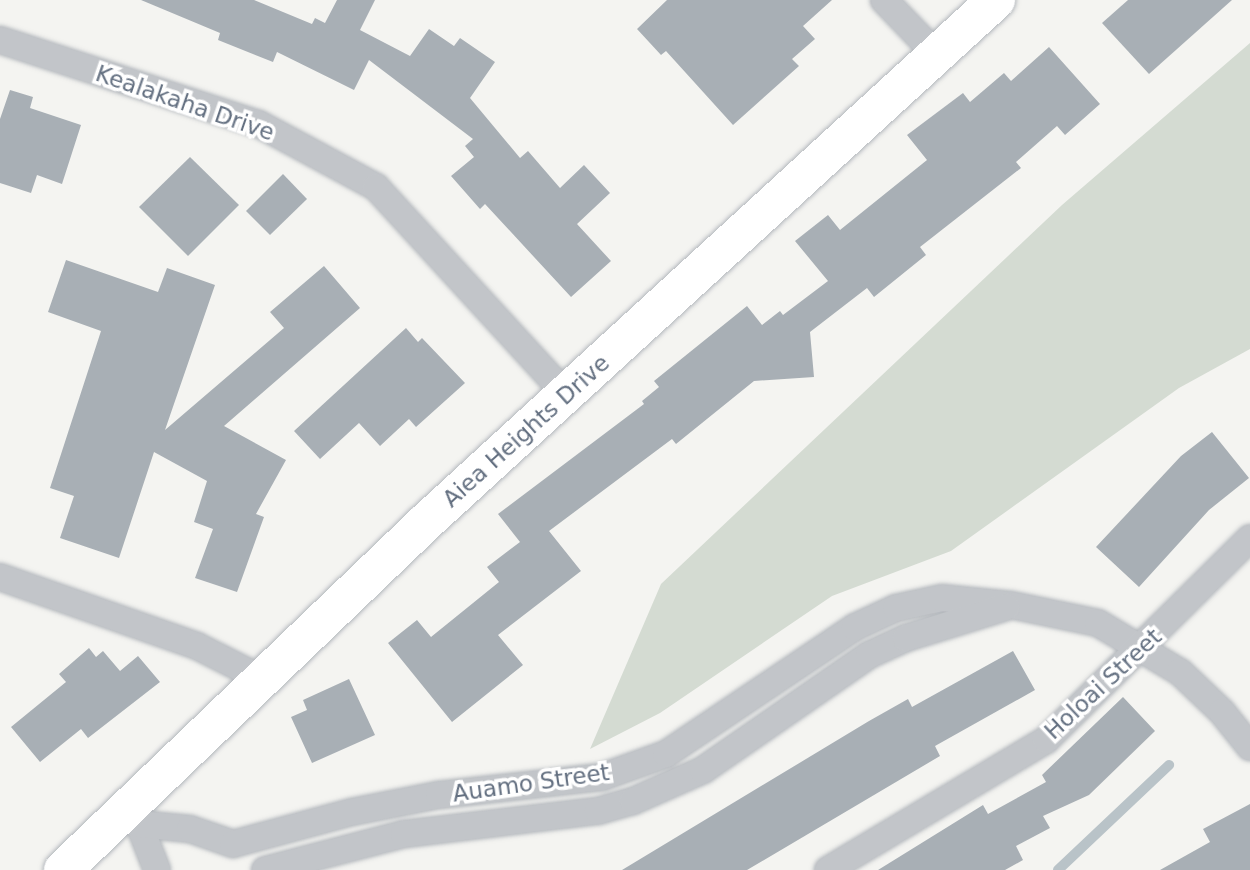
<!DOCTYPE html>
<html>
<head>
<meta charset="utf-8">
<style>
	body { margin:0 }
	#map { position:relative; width:1250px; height:870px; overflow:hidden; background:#f4f4f1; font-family:"DejaVu Sans",sans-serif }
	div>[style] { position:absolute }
	.green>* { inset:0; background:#d4dbd2 }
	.stream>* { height:10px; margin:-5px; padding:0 5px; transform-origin:5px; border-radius:5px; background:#b9c3c8 }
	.building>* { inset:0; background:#a8afb5 }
	.roads { filter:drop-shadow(0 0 2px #b4b8bd) drop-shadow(0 0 2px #b4b8bd) }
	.street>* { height:26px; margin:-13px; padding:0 13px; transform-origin:13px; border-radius:13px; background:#c2c5c9 }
	.secondary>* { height:38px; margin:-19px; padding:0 19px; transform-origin:19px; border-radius:19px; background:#fff }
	span { translate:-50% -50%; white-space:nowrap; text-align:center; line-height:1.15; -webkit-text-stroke:7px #fff; paint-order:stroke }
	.street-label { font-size:23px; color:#647081 }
</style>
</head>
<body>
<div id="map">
	<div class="green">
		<div style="clip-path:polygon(1250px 43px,1250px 349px,1179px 388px,951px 551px,832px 596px,660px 713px,590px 749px,661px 584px,1062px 205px)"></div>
	</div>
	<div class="stream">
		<div style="left:1058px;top:870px;width:153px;rotate:-43.4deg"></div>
	</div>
	<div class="building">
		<div style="clip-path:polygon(141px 0,254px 0,312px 24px,315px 18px,325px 23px,337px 0,375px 0,360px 30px,410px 56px,429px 29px,454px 46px,460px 38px,495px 62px,470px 98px,520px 158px,528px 151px,560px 188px,584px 165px,610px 193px,577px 224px,611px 261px,571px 297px,485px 204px,480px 209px,451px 176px,474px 157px,465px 146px,473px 139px,369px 60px,354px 90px,277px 52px,273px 62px,218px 40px,220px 33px)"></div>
		<div style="clip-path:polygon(667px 0,832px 0,803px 26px,815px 39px,792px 59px,799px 66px,733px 125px,666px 51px,661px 55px,637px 29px)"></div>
		<div style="clip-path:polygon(1128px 0,1232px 0,1149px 74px,1102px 23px)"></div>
		<div style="clip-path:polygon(1049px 47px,1100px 104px,1065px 135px,1057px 126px,1016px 162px,1021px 168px,920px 247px,926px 255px,874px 297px,867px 288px,810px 332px,814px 377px,754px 381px,676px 444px,672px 439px,549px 531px,581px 571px,498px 635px,523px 665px,452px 722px,388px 643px,417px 620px,431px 637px,499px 582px,487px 567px,520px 542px,498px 514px,644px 404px,642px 401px,659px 387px,654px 381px,747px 306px,762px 325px,780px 311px,783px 315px,828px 281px,795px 241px,828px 215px,840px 230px,927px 160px,907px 135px,963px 93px,970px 102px,1004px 73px,1011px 81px)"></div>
		<div style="clip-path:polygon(10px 90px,33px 97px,30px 108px,81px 125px,62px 184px,37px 175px,31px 193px,0 183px,0 119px)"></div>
		<div style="clip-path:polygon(190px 157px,239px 205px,188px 256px,139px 207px)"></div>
		<div style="clip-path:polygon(283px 174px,307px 199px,270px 235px,246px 211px)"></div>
		<div style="clip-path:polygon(66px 260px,158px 292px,167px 268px,215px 285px,165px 430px,284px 328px,270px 312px,324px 266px,360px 308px,224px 426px,286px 460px,256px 514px,264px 517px,237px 592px,195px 578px,213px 529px,194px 522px,207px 481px,154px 452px,119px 558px,60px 538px,74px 496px,50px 488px,101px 331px,48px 312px)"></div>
		<div style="clip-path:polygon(406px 328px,418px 342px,422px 338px,465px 383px,416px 427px,409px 419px,380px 446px,359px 423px,320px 459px,294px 431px)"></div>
		<div style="clip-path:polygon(1212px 432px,1249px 478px,1209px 510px,1139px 587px,1096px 547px,1181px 456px)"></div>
		<div style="clip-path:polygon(89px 648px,96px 657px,103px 651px,120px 671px,138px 656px,160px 682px,88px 738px,81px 729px,40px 762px,11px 727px,66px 682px,59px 674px)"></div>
		<div style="clip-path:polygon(1013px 651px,1035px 690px,935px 746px,940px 756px,747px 870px,622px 870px,869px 721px,908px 699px,912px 707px)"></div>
		<div style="clip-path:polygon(349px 679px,375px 735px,312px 763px,291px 717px,307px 710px,303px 700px)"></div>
		<div style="clip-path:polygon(1123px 697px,1155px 731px,1089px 795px,1043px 816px,1050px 828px,1016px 846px,1023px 860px,1005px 870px,878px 870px,983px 805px,988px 814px,1046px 782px,1042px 775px)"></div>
		<div style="clip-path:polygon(1250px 804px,1250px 870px,1160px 870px,1210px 842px,1203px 829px)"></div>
	</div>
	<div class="roads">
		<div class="street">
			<div style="left:884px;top:0;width:76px;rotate:46.1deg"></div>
			<div style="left:0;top:40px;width:272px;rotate:18deg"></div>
			<div style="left:259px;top:124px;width:133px;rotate:28.3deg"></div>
			<div style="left:376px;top:187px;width:281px;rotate:47.5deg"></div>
			<div style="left:0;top:577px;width:209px;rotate:19.3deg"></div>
			<div style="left:197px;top:646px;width:73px;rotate:26.9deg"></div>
			<div style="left:129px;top:814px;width:14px;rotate:45deg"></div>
			<div style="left:139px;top:824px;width:49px;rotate:68.6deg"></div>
			<div style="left:139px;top:824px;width:51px;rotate:5.6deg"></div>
			<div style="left:190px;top:829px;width:46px;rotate:19.2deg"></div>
			<div style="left:233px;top:844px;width:123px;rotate:-15.1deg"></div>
			<div style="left:352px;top:812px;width:89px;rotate:-11.1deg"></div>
			<div style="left:439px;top:795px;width:164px;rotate:-6.3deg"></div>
			<div style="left:602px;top:777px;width:68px;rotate:-19.8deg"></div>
			<div style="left:666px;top:754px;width:228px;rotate:-33.9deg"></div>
			<div style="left:855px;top:627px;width:45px;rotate:-24.9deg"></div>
			<div style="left:896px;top:608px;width:47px;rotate:-12.3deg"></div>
			<div style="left:942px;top:598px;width:69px;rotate:5.8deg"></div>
			<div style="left:1011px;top:605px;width:89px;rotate:11.7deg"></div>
			<div style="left:1098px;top:623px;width:96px;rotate:30.9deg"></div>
			<div style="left:1180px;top:672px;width:58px;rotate:43.6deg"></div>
			<div style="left:1222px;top:712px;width:45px;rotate:51.3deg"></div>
			<div style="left:265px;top:870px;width:144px;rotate:-14.5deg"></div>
			<div style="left:404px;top:834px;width:195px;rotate:-6.8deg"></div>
			<div style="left:598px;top:811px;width:36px;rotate:-16deg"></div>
			<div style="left:633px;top:801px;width:77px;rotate:-23.9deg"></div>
			<div style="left:703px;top:770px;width:202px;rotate:-34.7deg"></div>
			<div style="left:869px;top:655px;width:41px;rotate:-24.7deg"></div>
			<div style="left:906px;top:638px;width:105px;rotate:-17.2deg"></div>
			<div style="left:828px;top:870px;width:254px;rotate:-30.8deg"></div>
			<div style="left:1046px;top:740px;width:287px;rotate:-44.7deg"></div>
		</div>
		<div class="secondary">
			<div style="left:63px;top:870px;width:506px;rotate:-43.8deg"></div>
			<div style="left:428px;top:520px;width:770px;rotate:-42.47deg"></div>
		</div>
	</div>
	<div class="street-label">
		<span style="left:185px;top:103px;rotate:19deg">Kealakaha Drive</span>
		<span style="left:526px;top:431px;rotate:-42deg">Aiea Heights Drive</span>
		<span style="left:1103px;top:684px;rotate:-43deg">Holoai Street</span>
		<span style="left:531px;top:783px;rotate:-8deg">Auamo Street</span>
	</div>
</div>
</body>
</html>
